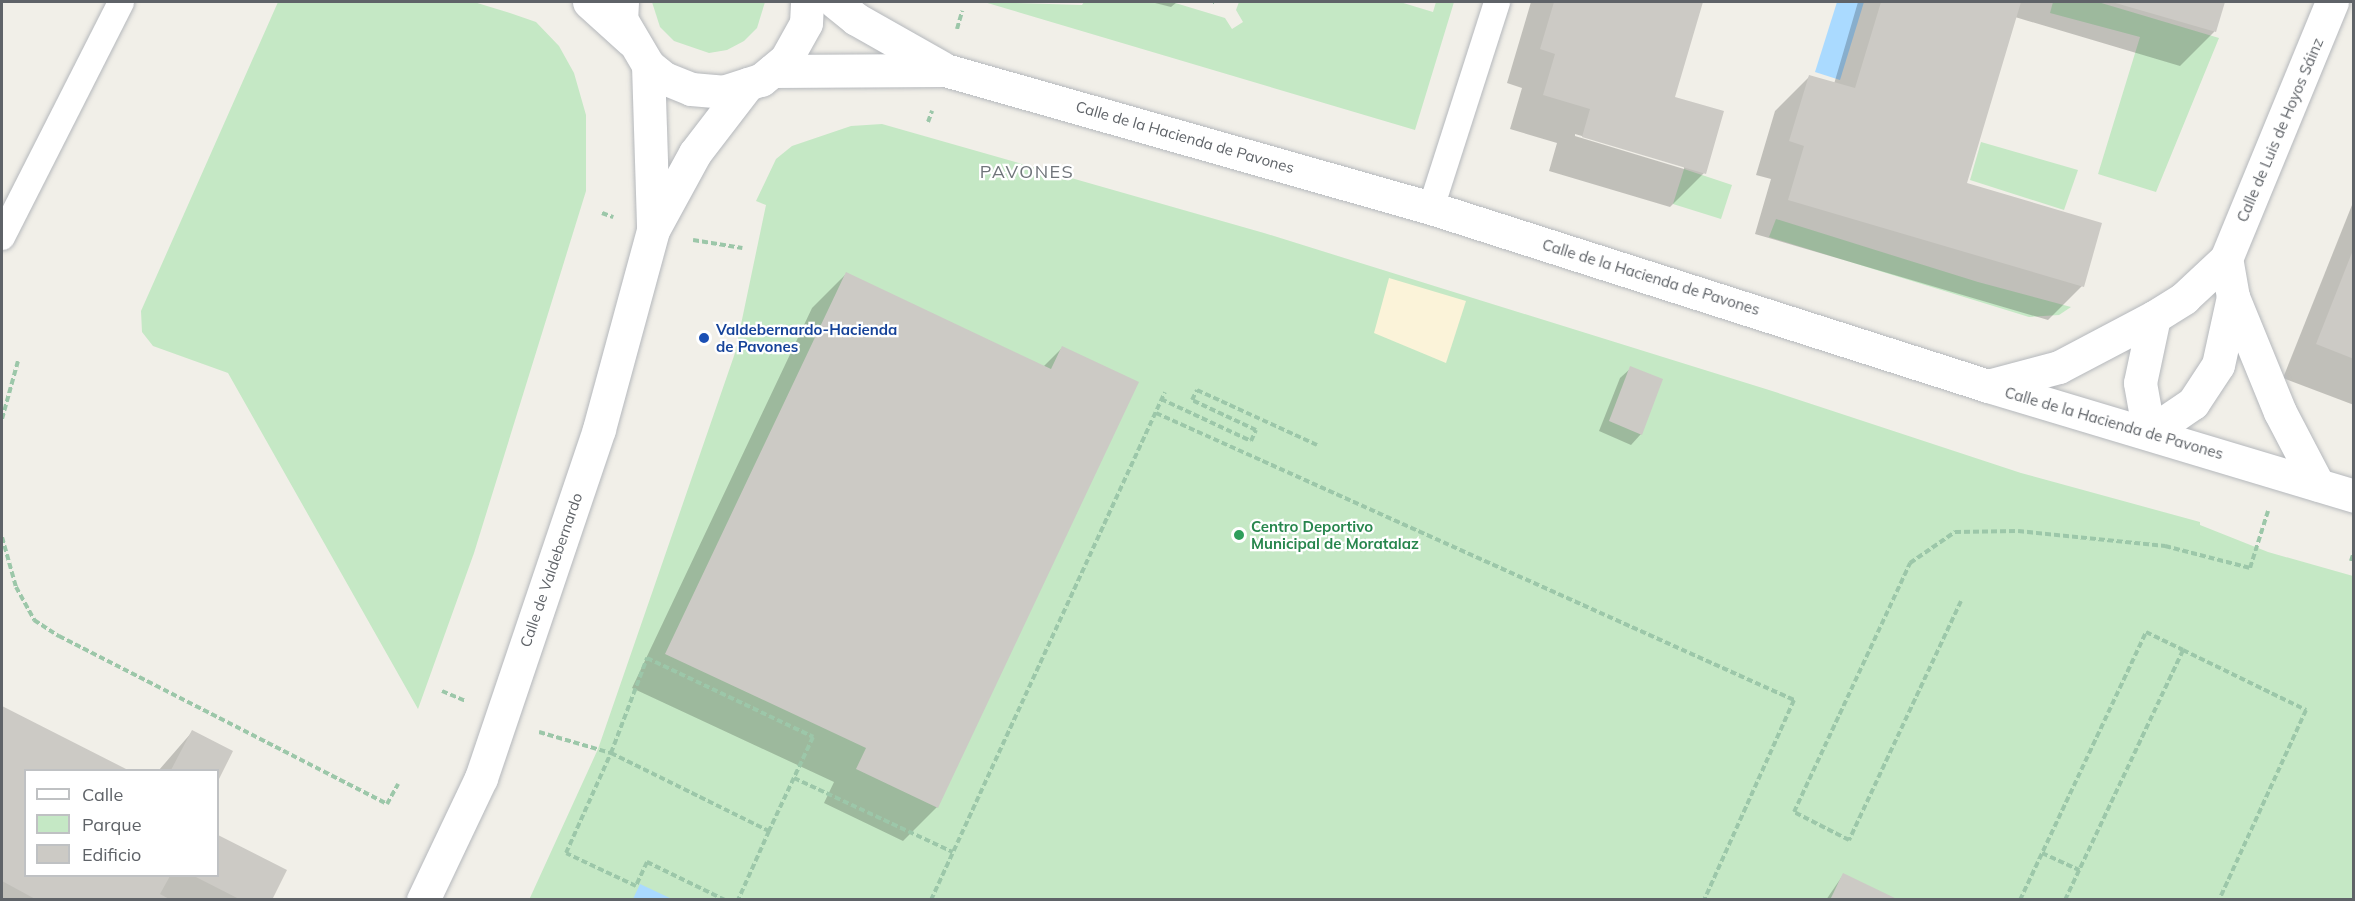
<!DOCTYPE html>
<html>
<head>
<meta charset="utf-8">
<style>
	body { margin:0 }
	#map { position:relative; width:2355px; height:901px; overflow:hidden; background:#f1efe8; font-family:Mulish,sans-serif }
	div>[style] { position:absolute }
	.green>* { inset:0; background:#c5e8c5 }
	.sand>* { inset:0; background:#fbf3d9 }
	.water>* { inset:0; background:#aadaff }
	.shadow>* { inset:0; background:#0003 }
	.building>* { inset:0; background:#cccac5 }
	.path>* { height:4px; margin-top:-2px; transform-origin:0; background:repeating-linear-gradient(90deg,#9cc7a9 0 6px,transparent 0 9px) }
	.roads { filter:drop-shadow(0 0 2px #b5b8bc) drop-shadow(0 0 2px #b5b8bc) }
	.lane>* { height:26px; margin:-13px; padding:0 13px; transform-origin:13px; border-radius:13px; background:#fff }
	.street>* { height:33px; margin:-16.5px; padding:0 16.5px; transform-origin:16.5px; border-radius:16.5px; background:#fff }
	.secondary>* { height:33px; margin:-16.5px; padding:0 16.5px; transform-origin:16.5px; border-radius:16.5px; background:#fff }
	.dots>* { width:16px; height:16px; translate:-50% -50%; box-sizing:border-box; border:3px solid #fff; border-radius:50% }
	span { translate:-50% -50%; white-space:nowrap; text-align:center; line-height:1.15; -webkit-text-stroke:4.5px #fff; paint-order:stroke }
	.street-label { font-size:15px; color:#5f6368 }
	.transit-label { font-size:15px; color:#164399; font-weight:700 }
	.left { translate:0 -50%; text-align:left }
	.leisure-label { font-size:15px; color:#27864d; font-weight:700 }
	.quarter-label { font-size:18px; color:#70757a; letter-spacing:1.5px }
	.frame { position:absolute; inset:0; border:3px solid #5f6368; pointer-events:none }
	.legend { position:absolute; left:24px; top:769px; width:195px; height:108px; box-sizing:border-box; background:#fff; border:2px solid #bfc1c3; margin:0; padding:8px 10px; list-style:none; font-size:18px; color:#5f6368 }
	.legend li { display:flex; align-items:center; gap:12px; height:30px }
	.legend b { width:30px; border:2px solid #bfc1c3 }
</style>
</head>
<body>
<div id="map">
	<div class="green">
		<div style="clip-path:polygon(278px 2px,474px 2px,510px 13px,536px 22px,559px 46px,574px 73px,586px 115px,586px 191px,474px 553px,418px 709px,228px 373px,153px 346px,142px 332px,141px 311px)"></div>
		<div style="clip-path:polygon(652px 2px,765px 2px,757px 28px,744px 41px,727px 50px,709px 53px,674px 41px,660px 27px)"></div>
		<div style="clip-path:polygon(984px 2px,1082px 5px,1084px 2px,1172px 2px,1225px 18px,1232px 29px,1243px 22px,1236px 10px,1239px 2px,1400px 2px,1433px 12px,1436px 2px,1454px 2px,1415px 130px)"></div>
		<div style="clip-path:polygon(2053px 2px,2098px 2px,2219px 38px,2156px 192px,2098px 174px,2140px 37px,2050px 13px)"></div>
		<div style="clip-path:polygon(882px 124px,1264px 233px,1769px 390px,2021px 473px,2200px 522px,2200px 525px,2268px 552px,2353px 576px,2353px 899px,529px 900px,598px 749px,735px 353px,766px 205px,756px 201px,776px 159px,792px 146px,851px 126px)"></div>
		<div style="clip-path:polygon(1981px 142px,2078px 170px,2064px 210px,1970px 180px)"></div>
		<div style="clip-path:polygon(1684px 169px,1732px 185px,1721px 219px,1673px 204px)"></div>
		<div style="clip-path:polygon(1776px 219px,1978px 282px,2071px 307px,2059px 315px,2029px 317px,1769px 237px)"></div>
	</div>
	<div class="sand">
		<div style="clip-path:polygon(1389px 278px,1466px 301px,1446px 363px,1374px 333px)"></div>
	</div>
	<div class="water">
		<div style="clip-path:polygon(1837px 2px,1864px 2px,1840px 80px,1815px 72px)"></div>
		<div style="clip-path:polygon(640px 884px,672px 899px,633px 899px)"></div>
	</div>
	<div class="shadow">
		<div style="clip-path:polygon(1151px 2px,1177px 2px,1171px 7px)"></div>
		<div style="clip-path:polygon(evenodd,1531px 2px,1702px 2px,1673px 98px,1704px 173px,1670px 207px,1549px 171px,1557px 143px,1510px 129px,1522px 88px,1507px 83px,1531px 2px,1575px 134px,1684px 166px,1684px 169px,1575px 136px,1575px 134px)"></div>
		<div style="clip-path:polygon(1858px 2px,2223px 2px,2214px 32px,2180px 66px,2015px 17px,1966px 184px,2082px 286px,2048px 320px,1755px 234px,1771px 179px,1756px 175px,1775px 111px,1809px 77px,1834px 84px)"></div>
		<div style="clip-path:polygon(2354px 200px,2354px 405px,2283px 378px)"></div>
		<div style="clip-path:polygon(846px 274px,1043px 367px,1062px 348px,937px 807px,903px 841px,824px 803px,834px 782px,632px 688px,812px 308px)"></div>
		<div style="clip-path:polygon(1631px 368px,1641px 434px,1631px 445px,1599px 431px,1620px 378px)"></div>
		<div style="clip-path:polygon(2px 708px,125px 770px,26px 770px,26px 876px,218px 876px,218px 837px,285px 871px,270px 900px,2px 900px)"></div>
		<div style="clip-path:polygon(192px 732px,231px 752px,218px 778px,218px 770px,159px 770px)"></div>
		<div style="clip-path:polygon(1843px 875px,1895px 900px,1826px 900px)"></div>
	</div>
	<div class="building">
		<div style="clip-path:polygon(1554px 2px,1703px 2px,1675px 97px,1724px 111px,1706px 174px,1582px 137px,1590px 109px,1543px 95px,1555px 54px,1540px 49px)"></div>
		<div style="clip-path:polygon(1881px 2px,2021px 2px,1967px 183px,2102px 223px,2084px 287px,1788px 200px,1804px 146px,1789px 141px,1809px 75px,1855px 88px)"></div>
		<div style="clip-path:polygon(2112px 2px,2225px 2px,2216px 32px)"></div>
		<div style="clip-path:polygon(2353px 250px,2354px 250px,2354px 359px,2316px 344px)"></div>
		<div style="clip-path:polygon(846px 272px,1051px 369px,1062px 346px,1139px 382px,938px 808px,856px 769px,866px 748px,665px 654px)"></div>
		<div style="clip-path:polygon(1630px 366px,1663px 379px,1642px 435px,1609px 421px)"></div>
		<div style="clip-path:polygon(2px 706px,128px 770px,26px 770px,26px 876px,170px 876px,160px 894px,171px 900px,37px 900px,2px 881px)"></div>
		<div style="clip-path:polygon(192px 730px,233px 751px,218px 781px,218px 770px,171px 770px)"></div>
		<div style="clip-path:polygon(218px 835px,287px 870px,272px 900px,241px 900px,194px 876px,218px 876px)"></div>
		<div style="clip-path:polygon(1843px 873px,1899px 900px,1830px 900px)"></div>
	</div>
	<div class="path">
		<div style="left:1213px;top:2px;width:1px"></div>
		<div style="left:957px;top:29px;width:19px;rotate:-74deg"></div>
		<div style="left:928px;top:122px;width:12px;rotate:-70deg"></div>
		<div style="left:602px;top:213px;width:12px;rotate:20deg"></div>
		<div style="left:693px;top:240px;width:50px;rotate:9.3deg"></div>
		<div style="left:1161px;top:399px;width:99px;rotate:25deg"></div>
		<div style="left:1251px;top:441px;width:12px;rotate:-66deg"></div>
		<div style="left:1256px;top:430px;width:71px;rotate:-154.9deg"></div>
		<div style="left:1192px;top:400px;width:11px;rotate:-63deg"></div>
		<div style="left:1197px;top:390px;width:132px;rotate:24.6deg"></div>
		<div style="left:1156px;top:413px;width:700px;rotate:24.22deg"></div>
		<div style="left:1794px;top:700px;width:219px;rotate:114.2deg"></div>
		<div style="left:2px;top:419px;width:60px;rotate:-74.6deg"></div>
		<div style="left:2px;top:537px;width:52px;rotate:74.4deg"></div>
		<div style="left:16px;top:587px;width:38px;rotate:61deg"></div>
		<div style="left:34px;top:620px;width:30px;rotate:33deg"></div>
		<div style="left:59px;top:636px;width:369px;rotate:27.1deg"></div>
		<div style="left:387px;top:804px;width:23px;rotate:-61deg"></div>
		<div style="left:2351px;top:561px;width:9px;rotate:-72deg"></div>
		<div style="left:1961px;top:601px;width:264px;rotate:115.1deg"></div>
		<div style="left:1849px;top:840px;width:62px;rotate:-153deg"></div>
		<div style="left:1794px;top:812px;width:275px;rotate:-65deg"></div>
		<div style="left:1910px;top:563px;width:55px;rotate:-34.6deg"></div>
		<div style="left:1955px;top:532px;width:63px;rotate:-0.9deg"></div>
		<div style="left:2018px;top:531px;width:148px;rotate:5.8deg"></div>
		<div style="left:2165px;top:546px;width:88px;rotate:14.5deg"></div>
		<div style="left:2250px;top:568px;width:60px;rotate:-72.5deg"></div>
		<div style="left:442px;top:691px;width:25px;rotate:23deg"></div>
		<div style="left:539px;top:732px;width:75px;rotate:16.3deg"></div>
		<div style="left:611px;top:753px;width:176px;rotate:26.3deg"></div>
		<div style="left:769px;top:831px;width:76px;rotate:114.2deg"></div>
		<div style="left:794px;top:778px;width:175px;rotate:25deg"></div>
		<div style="left:2042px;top:853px;width:41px;rotate:24.7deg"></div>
		<div style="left:725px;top:900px;width:87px;rotate:-154deg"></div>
		<div style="left:647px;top:862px;width:26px;rotate:115deg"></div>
		<div style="left:636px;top:886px;width:77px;rotate:-154.8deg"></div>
		<div style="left:566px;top:853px;width:110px;rotate:-65.8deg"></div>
		<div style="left:611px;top:753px;width:102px;rotate:-69.2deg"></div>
		<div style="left:647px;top:658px;width:184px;rotate:25.4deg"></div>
		<div style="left:813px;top:737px;width:104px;rotate:115.1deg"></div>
		<div style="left:931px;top:900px;width:559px;rotate:-65.27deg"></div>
		<div style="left:2020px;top:900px;width:296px;rotate:-64.8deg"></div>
		<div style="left:2146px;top:632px;width:41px;rotate:25.9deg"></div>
		<div style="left:2065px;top:900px;width:276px;rotate:-64.7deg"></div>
		<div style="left:2183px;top:650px;width:137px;rotate:26deg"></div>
		<div style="left:2306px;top:710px;width:209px;rotate:114.6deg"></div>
	</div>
	<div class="roads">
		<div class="lane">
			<div style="left:1431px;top:208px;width:216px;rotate:-72.2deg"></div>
			<div style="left:2px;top:237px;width:263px;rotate:-63.1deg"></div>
		</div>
		<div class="street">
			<div style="left:648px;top:65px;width:161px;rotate:88.2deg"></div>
			<div style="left:2233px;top:297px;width:124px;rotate:67.8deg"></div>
			<div style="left:2280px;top:412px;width:82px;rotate:62.5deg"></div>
			<div style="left:2154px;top:317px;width:67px;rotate:102deg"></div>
			<div style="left:2140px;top:383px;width:51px;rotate:79.8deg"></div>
			<div style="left:2149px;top:433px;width:53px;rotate:-34.3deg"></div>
			<div style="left:2193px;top:403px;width:45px;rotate:-56.7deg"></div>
			<div style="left:2218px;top:365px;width:70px;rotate:-77.6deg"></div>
			<div style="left:2233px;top:297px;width:39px;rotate:-100deg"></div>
			<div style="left:1988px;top:386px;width:73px;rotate:-15deg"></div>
			<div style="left:2059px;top:367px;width:107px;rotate:-27.8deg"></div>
			<div style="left:2154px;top:317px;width:36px;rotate:-32deg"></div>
			<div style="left:2184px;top:298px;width:57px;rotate:-42.9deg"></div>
			<div style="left:2226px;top:259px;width:278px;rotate:-67.6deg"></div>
			<div style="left:423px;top:900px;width:135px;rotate:-64.6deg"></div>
			<div style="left:481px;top:778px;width:368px;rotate:-71.3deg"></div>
			<div style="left:599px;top:429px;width:206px;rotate:-74.8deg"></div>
			<div style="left:653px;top:230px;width:88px;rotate:-61.4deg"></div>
			<div style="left:695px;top:153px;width:87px;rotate:-52.5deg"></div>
		</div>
		<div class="secondary">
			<div style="left:589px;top:2px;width:57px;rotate:42.1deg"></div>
			<div style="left:622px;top:2px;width:17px;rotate:93deg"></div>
			<div style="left:621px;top:19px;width:53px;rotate:59.6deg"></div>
			<div style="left:648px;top:65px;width:21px;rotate:39deg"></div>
			<div style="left:664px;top:78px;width:29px;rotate:22deg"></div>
			<div style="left:691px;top:89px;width:32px;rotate:5deg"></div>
			<div style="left:723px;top:92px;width:40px;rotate:-18deg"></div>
			<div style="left:761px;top:80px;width:33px;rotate:-40deg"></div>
			<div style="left:786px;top:59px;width:41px;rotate:-60.9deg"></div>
			<div style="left:806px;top:23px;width:21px;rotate:-87deg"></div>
			<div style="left:835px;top:2px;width:27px;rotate:39deg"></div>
			<div style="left:856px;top:19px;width:98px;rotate:29.5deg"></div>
			<div style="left:772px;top:71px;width:173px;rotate:-0.3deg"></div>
			<div style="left:945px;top:70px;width:505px;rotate:15.85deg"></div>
			<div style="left:1431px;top:208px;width:585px;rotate:17.72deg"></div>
			<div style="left:1988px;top:386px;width:382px;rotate:16.7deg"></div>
		</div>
	</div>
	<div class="dots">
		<div style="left:704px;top:338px;background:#1a4fb4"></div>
		<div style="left:1239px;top:535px;background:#2e9e5b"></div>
	</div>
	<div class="street-label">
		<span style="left:2280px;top:130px;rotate:-67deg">Calle de Luis de Hoyos Sáinz</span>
		<span style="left:1185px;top:137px;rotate:16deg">Calle de la Hacienda de Pavones</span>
		<span style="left:1651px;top:277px;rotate:17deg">Calle de la Hacienda de Pavones</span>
		<span style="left:2114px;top:423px;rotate:16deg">Calle de la Hacienda de Pavones</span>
		<span style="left:551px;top:570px;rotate:-71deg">Calle de Valdebernardo</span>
	</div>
	<div class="transit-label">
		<span class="left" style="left:716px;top:338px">Valdebernardo-Hacienda<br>de Pavones</span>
	</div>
	<div class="leisure-label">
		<span class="left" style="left:1251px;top:535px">Centro Deportivo<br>Municipal de Moratalaz</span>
	</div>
	<div class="quarter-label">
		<span style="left:1027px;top:172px">PAVONES</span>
	</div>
	<div class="frame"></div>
	<ul class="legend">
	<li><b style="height:8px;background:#fff"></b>Calle</li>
	<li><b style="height:16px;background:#c5e8c5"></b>Parque</li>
	<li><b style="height:16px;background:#cccac5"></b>Edificio</li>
	</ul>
</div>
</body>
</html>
